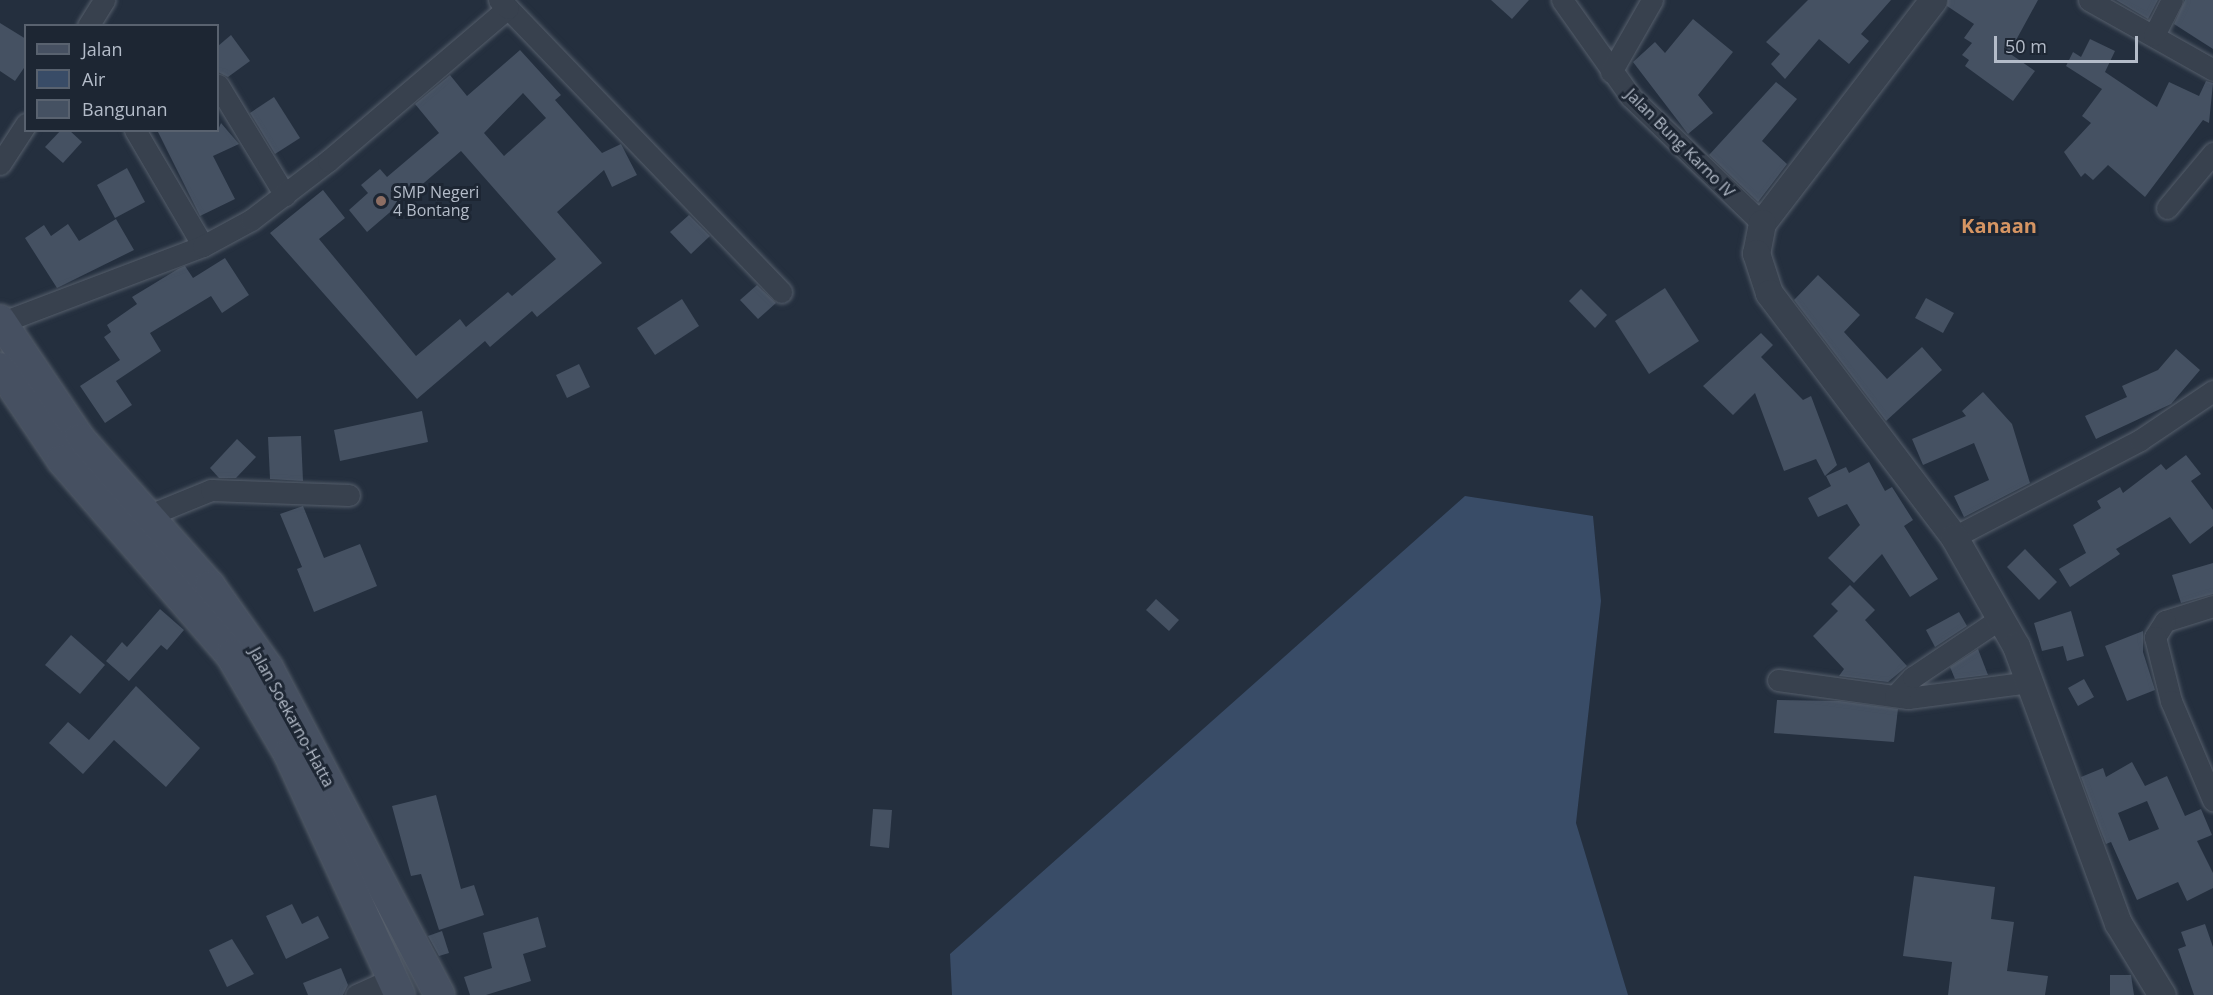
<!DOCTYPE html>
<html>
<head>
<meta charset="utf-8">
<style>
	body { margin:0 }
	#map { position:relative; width:2213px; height:995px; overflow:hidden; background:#242f3e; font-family:"Open Sans",sans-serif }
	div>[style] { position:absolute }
	.water>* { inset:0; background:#394c67 }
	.building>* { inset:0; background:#455162 }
	.roads { filter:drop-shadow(0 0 2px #565f6c) drop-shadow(0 0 2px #565f6c) }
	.minor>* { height:21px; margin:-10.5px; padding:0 10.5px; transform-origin:10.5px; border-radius:10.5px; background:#38414e }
	.tertiary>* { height:27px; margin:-13.5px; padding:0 13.5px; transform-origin:13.5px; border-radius:13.5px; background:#38414e }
	.secondary>* { height:30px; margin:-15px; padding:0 15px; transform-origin:15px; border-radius:15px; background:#465061 }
	.dots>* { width:16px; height:16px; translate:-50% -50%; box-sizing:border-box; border:3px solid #1d2633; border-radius:50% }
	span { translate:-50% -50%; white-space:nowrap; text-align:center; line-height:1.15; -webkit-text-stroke:6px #1d2633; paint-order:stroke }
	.street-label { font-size:16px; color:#b4bcc9 }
	.poi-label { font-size:16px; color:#b4bcc9 }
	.left { translate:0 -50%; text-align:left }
	.quarter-label { font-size:20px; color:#d59563; font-weight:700 }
	.legend { position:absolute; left:24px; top:24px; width:195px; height:108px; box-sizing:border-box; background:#1d2633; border:2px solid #59626f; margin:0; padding:8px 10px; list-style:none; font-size:18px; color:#b4bcc9 }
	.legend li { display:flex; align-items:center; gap:12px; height:30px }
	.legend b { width:30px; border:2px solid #59626f }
	.scale { position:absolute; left:1994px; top:36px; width:144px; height:27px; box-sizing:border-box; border:3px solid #b4bcc9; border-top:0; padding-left:8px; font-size:18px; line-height:21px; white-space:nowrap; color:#b4bcc9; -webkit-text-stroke:4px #1d2633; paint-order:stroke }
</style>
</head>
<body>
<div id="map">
	<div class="water">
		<div style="clip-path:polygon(1465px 496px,1593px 516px,1601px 601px,1576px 823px,1628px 995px,952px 995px,950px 954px)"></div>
	</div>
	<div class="building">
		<div style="clip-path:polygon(1491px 0,1529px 0,1512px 19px)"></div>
		<div style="clip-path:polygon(1808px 0,1891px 0,1861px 34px,1869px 41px,1849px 64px,1819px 39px,1785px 79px,1771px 64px,1780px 54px,1766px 42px)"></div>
		<div style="clip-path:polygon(1948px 0,2038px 0,2009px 53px,2035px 71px,2013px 101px,1965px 66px,1969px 60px,1962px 55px,1972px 43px,1964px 38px,1974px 24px,1947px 6px)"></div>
		<div style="clip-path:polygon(2116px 0,2158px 0,2148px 19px)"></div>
		<div style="clip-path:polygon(2185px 0,2213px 0,2213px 49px,2174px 24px)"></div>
		<div style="clip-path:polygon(1693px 19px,1733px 52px,1698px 95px,1713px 113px,1688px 134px,1633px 62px,1655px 42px,1665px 53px)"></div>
		<div style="clip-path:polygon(0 23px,26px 39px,26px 65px,15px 81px,0 71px)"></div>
		<div style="clip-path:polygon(231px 35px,250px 61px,228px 77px,218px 72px,218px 46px)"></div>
		<div style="clip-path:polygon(2090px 39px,2115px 51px,2105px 72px,2157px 107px,2169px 82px,2199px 96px,2206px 81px,2213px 83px,2209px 123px,2203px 120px,2145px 197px,2108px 165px,2093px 180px,2085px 173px,2081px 177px,2064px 152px,2091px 123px,2082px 116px,2102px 89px,2066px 66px,2073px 52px,2081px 57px)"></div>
		<div style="clip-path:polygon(evenodd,520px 50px,561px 95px,555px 100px,602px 153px,621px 144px,637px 175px,612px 187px,604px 170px,557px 212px,602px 263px,537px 317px,532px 311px,490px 347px,485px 341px,417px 399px,270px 233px,323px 190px,345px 218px,319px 239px,416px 356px,460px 319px,466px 327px,508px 292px,512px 296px,556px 259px,461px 151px,367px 232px,349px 210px,368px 193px,361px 185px,380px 169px,387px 177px,439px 133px,415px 104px,450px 75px,467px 96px,520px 50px,523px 93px,546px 118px,504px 156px,484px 133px,523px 93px)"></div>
		<div style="clip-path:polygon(1776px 82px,1797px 99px,1762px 141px,1787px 164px,1758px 202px,1709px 155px)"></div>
		<div style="clip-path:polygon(274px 97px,300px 138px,275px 154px,250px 113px)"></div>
		<div style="clip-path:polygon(221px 123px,239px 144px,213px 156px,235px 199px,200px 216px,157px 130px,218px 130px)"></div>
		<div style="clip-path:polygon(61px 130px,69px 130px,82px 142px,63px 163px,45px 147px)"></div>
		<div style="clip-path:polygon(127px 168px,145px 202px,115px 218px,97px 185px)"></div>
		<div style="clip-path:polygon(689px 215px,710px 236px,691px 254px,670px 232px)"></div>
		<div style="clip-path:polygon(116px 219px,134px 250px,57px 288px,25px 238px,44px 225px,51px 236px,68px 224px,79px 241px)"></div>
		<div style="clip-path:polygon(225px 258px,249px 295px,222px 313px,211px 296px,150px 333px,161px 351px,116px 381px,132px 405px,105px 423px,80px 386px,120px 360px,104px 337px,111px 332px,107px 325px,137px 304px,132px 297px,178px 269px,185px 266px,193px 278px)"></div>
		<div style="clip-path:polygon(1818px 275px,1860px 315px,1844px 332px,1887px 379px,1922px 347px,1942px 370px,1886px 421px,1794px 300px)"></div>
		<div style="clip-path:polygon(757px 285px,776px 303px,758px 319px,740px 300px)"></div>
		<div style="clip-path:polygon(1665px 288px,1699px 341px,1649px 374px,1615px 321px)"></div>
		<div style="clip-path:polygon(1581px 289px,1607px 315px,1595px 328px,1569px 301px)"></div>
		<div style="clip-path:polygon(1926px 298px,1954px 313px,1943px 333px,1915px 318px)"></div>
		<div style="clip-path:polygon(682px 299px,699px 326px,655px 355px,637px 328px)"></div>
		<div style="clip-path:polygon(1761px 333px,1773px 345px,1761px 357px,1803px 400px,1811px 396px,1837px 465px,1825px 476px,1816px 459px,1784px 471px,1755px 393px,1733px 415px,1703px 386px)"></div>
		<div style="clip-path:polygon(2176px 349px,2200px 370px,2171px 404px,2096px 439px,2085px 416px,2127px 397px,2122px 386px,2158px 370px)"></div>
		<div style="clip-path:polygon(579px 364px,590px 387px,567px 398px,556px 375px)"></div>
		<div style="clip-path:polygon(1983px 392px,2012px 424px,2030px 483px,1964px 517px,1954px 496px,1989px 480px,1974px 443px,1923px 465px,1912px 439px,1966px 416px,1962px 411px)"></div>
		<div style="clip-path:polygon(422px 411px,428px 442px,340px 461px,334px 430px)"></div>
		<div style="clip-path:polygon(301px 436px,303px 481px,270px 479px,268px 437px)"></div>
		<div style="clip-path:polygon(237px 439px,256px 457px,236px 478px,219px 478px,210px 468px)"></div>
		<div style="clip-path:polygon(2186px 455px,2201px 474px,2191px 481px,2213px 510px,2213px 526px,2190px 544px,2170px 517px,2116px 549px,2120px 554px,2070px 587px,2059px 569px,2086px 553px,2073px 525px,2101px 508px,2097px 501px,2120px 487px,2123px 493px,2161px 464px,2166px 470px)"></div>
		<div style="clip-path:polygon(1869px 462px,1885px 491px,1892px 487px,1913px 520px,1904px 526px,1938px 579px,1910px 597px,1882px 554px,1854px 583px,1828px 558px,1860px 525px,1847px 504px,1818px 517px,1808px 498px,1831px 486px,1826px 476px,1846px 467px,1849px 473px)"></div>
		<div style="clip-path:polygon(303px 506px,324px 558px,360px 544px,377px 586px,314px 612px,297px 569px,302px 567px,280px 514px)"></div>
		<div style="clip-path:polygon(2025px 549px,2057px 582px,2039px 600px,2007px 567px)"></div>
		<div style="clip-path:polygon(2213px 563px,2213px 594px,2181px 603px,2172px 575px)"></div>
		<div style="clip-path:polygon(1850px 585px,1875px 610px,1865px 620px,1907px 666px,1888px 682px,1839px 676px,1844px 669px,1813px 636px,1838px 611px,1831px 604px)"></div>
		<div style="clip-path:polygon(1156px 599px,1179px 620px,1169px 631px,1146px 610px)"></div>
		<div style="clip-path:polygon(160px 609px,184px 630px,167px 650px,161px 645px,129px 681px,106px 661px,122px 642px,127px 647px)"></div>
		<div style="clip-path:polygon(2071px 611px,2084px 656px,2067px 661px,2063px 646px,2042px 651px,2034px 623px)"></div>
		<div style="clip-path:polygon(1959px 612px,1967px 626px,1935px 647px,1926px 630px)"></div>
		<div style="clip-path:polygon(2143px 631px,2143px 652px,2155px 690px,2127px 701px,2105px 646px)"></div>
		<div style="clip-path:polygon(71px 635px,105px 665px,80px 694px,45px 665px)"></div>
		<div style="clip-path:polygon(1978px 649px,1988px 675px,1955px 679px,1950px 667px)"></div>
		<div style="clip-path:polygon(2084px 679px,2094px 697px,2078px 706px,2068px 688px)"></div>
		<div style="clip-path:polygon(136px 686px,200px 748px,166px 787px,114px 740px,83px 774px,49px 743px,68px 722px,89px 740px)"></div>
		<div style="clip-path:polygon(1777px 700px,1839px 701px,1898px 709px,1894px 742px,1774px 733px)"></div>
		<div style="clip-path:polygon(evenodd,2132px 762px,2145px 786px,2167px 776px,2185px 816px,2201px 809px,2212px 835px,2197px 841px,2213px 873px,2213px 888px,2187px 901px,2178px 882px,2137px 900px,2111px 842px,2106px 844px,2100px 829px,2081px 777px,2103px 768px,2106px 777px,2132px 762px,2147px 801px,2159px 829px,2129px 841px,2118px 813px,2147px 801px)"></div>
		<div style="clip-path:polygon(436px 795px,461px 889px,474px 885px,484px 915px,439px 930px,421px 874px,411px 876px,392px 806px)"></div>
		<div style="clip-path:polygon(873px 809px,892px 810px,889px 848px,870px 846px)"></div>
		<div style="clip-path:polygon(1914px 876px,1995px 887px,1991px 919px,2014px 922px,2007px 971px,2048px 976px,2045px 995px,1948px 995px,1952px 962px,1903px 956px)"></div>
		<div style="clip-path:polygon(292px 904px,302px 924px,318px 916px,329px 938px,286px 959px,266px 916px)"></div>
		<div style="clip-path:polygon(538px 917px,546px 947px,523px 954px,531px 981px,486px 995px,470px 995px,464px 977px,492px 968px,483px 933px)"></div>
		<div style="clip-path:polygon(2205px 924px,2213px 947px,2213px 995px,2194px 995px,2178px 949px,2186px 946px,2181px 932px)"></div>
		<div style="clip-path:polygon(442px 931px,449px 953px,439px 956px,428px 936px)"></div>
		<div style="clip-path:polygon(232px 939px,254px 974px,227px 987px,209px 950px)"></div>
		<div style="clip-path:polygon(341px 968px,348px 985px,343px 995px,308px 995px,303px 983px)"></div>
		<div style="clip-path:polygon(2110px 975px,2131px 975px,2134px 995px,2110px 995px)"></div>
	</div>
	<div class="roads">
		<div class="minor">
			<div style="left:1562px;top:0;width:119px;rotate:54.6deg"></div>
			<div style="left:1631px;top:97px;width:182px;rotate:43.9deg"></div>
			<div style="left:2089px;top:0;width:142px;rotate:29.4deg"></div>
			<div style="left:508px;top:8px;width:394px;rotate:46.1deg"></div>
			<div style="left:88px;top:26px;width:31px;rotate:-58deg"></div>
			<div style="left:2154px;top:35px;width:39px;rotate:-63deg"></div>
			<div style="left:1611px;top:72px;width:83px;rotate:-60.3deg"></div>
			<div style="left:218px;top:85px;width:129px;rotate:58.7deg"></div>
			<div style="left:135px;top:130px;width:134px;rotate:59.6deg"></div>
			<div style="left:0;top:164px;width:48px;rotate:-57deg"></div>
			<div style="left:2167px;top:208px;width:72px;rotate:-50.1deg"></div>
			<div style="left:0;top:323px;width:217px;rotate:-20.8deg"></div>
			<div style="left:203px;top:246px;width:55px;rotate:-28.4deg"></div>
			<div style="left:251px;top:220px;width:97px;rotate:-37.5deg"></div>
			<div style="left:328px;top:161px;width:236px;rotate:-40.4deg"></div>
			<div style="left:508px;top:8px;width:12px;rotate:-138deg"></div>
			<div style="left:147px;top:516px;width:69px;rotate:-22.1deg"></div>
			<div style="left:211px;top:490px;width:138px;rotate:2.1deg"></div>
			<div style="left:1954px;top:537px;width:210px;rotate:-27.5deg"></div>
			<div style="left:2140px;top:440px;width:88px;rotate:-33.9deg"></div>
			<div style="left:2213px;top:606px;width:50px;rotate:162.6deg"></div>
			<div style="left:2165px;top:621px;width:19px;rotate:122deg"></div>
			<div style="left:2155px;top:637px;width:66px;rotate:76deg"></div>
			<div style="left:2171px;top:701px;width:108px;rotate:67deg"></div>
			<div style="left:1778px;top:680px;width:131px;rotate:7.9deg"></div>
			<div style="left:1908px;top:698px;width:122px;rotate:-7.5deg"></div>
			<div style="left:1895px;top:696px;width:26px;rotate:-47deg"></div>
			<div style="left:1913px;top:677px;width:106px;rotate:-33.8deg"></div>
			<div style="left:356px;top:995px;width:39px;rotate:-24deg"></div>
		</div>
		<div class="tertiary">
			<div style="left:1933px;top:0;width:281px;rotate:127.5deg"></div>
			<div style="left:1762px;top:223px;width:31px;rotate:101deg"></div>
			<div style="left:1756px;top:253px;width:42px;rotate:72deg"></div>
			<div style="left:1769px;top:293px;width:306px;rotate:52.8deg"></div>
			<div style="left:1954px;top:537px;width:125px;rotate:60.4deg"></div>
			<div style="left:2016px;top:646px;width:295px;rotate:69.8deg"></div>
			<div style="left:2118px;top:923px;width:84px;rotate:58.6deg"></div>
		</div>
		<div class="secondary">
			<div style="left:0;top:320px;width:143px;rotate:56.1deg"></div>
			<div style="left:80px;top:439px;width:196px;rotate:48.5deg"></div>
			<div style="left:210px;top:586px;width:100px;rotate:54.7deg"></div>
			<div style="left:268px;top:668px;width:369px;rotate:62.3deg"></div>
			<div style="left:0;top:368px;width:111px;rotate:56deg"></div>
			<div style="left:62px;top:460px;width:258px;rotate:49.1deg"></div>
			<div style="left:231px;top:655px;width:115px;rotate:59.6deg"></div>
			<div style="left:289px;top:754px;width:265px;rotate:65.3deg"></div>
		</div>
	</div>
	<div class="dots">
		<div style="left:381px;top:201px;background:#8d6e63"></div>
	</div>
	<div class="street-label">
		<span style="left:1680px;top:143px;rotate:45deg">Jalan Bung Karno IV</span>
		<span style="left:292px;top:717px;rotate:61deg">Jalan Soekarno-Hatta</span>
	</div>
	<div class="poi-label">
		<span class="left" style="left:393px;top:201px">SMP Negeri<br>4 Bontang</span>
	</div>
	<div class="quarter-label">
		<span style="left:1999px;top:225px">Kanaan</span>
	</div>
	<ul class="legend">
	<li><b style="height:8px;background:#465061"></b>Jalan</li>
	<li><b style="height:16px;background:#394c67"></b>Air</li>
	<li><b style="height:16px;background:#455162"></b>Bangunan</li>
	</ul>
	<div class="scale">50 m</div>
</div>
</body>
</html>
